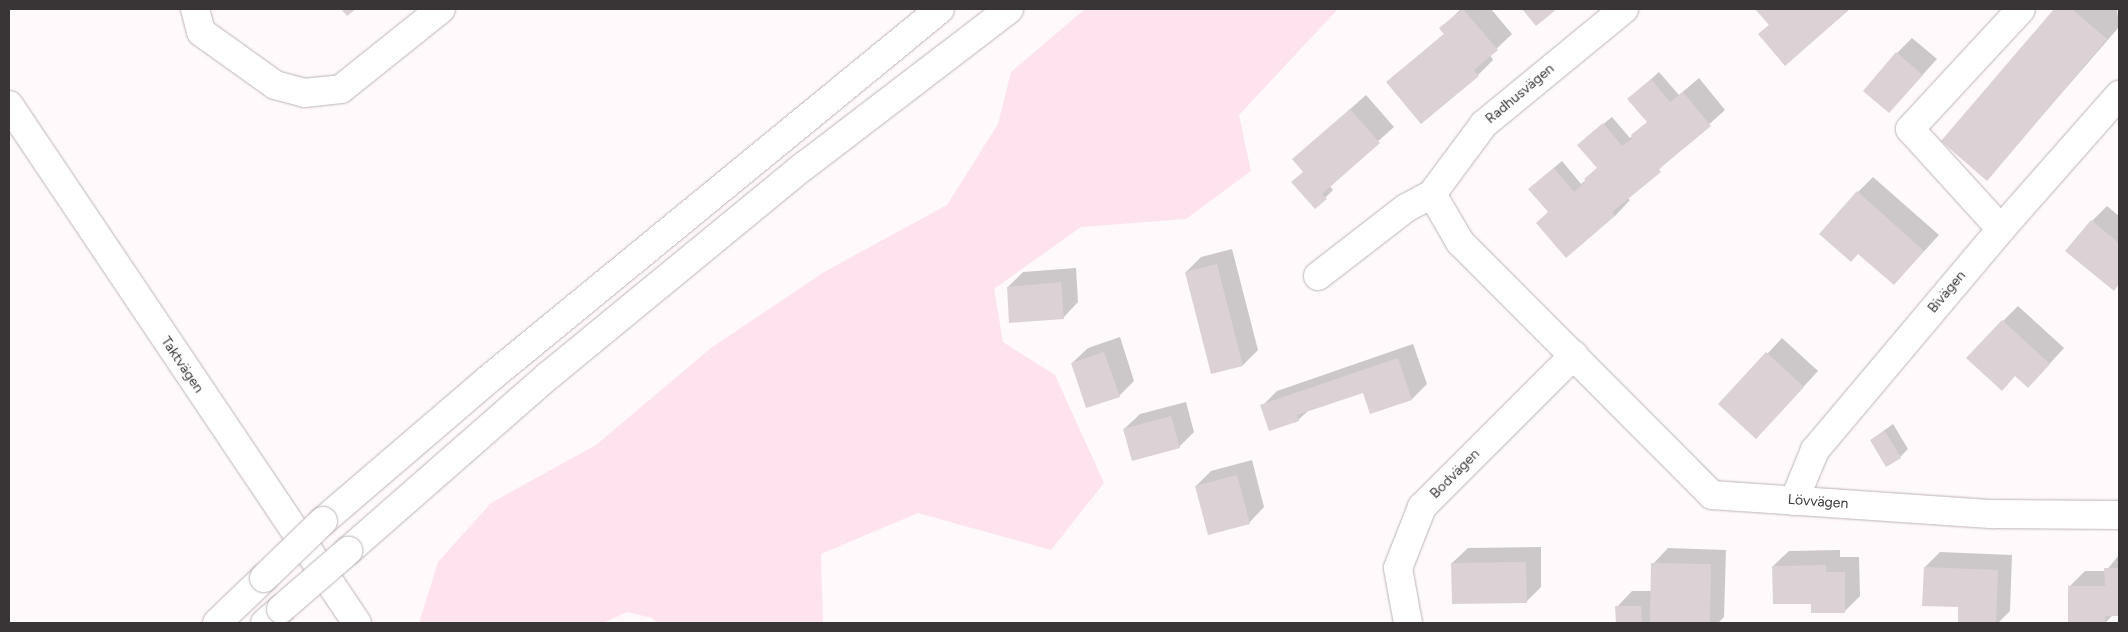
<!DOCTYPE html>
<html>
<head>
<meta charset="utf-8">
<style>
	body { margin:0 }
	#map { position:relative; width:2128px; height:632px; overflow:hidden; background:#fff9fb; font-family:Figtree,sans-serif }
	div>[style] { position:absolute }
	.green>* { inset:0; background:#fee3ef }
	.shadow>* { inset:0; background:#0003 }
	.building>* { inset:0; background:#dcd2d6 }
	.roads { filter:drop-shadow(0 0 1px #bdb3b7) drop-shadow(0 0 1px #bdb3b7) }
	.minor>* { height:28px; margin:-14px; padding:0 14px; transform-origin:14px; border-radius:14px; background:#fff }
	.highway>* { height:28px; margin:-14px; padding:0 14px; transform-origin:14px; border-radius:14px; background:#fff }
	.bridges { filter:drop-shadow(0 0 1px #bdb3b7) drop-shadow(0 0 1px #bdb3b7) }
	.highway-bridge>* { height:28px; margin:-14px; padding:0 14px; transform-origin:14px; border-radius:14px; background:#fff }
	span { translate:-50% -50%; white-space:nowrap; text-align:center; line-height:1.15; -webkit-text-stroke:4px #fff; paint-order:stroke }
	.street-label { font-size:14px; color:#393537 }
	.frame { position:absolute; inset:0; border:10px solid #393537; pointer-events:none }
</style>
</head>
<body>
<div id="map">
	<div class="green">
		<div style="clip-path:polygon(1085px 9px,1338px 9px,1239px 115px,1251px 171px,1186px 219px,1081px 227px,994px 289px,1003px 342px,1055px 375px,1104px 483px,1051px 550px,918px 513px,821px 554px,823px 623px,657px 623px,652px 618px,627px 612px,603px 623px,419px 623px,438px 562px,491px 503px,596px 445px,711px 348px,824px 272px,947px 205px,998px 124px,1011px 72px)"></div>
	</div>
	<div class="shadow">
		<div style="clip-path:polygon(1461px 9px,1491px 9px,1512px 34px,1490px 55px,1493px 60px,1478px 75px,1421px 122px,1388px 82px,1445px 33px,1441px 28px)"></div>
		<div style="clip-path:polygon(1756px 9px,1847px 9px,1785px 64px,1759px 34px,1770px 24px)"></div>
		<div style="clip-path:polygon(2055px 9px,2117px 9px,2119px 27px,1987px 179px,1942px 141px)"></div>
		<div style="clip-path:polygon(1912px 38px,1937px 59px,1889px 112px,1897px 53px)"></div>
		<div style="clip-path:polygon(1659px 72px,1679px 95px,1699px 78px,1725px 110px,1627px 198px,1630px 200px,1615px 216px,1549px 212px,1538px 181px,1562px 161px,1581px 184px,1586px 180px,1598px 167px,1587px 137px,1612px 117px,1630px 138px,1648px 122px,1629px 99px)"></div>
		<div style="clip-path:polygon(1366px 95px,1394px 127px,1329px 185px,1333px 190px,1315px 208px,1304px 171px,1294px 159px)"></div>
		<div style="clip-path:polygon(1873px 177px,1939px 235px,1894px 284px,1858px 192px)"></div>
		<div style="clip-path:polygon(2107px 206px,2119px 216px,2119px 283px,2114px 289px,2092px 221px)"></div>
		<div style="clip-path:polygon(1232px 249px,1258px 350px,1243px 365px,1212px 373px,1186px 272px,1201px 257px)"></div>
		<div style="clip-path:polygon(1076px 268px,1078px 302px,1063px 318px,1008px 287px,1023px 272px)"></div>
		<div style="clip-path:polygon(2018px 306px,2064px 348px,2043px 371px,2003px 321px)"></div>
		<div style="clip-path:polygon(1120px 337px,1134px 381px,1119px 396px,1072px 363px,1088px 348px)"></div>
		<div style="clip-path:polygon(1782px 338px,1818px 371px,1771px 422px,1720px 404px)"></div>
		<div style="clip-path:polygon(1413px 344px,1427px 384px,1412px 399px,1364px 391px,1308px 411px,1298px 420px,1262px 406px,1277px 391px)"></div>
		<div style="clip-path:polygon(1186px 402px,1194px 432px,1179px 447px,1124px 429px,1140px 414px)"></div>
		<div style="clip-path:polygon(1893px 424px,1908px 449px,1900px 457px,1871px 440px)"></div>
		<div style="clip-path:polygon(1252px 460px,1264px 507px,1249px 523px,1196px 486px,1211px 471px)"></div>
		<div style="clip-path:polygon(1541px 547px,1541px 587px,1526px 602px,1452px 563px,1468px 548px)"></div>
		<div style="clip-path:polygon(1668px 548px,1726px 550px,1724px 617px,1718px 623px,1617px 623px,1617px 607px,1632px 591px,1652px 591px,1653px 564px)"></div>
		<div style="clip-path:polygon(1840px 550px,1840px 557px,1859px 557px,1860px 596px,1845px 611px,1813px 603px,1773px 566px,1789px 551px)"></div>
		<div style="clip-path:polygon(1940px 552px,2012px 555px,2010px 611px,1998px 623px,1959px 623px,1960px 606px,1925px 567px)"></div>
		<div style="clip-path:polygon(2119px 555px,2119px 615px,2113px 615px,2105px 623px,2069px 623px,2069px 587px,2085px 571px,2106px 571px)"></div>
	</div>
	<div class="building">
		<div style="clip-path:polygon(341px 9px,356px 9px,347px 16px)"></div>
		<div style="clip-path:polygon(1463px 9px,1498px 50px,1474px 70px,1479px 76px,1421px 124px,1386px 82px,1444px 34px,1439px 28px)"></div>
		<div style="clip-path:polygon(1522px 9px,1557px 9px,1536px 26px)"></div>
		<div style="clip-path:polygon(1755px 9px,1850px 9px,1785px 66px,1758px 34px,1769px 25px)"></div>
		<div style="clip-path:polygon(2054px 9px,2072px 9px,2107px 39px,1987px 181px,1941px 141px)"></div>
		<div style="clip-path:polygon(1896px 52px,1923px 75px,1889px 113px,1863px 91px)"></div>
		<div style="clip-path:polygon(1651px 79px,1670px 102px,1683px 92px,1711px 126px,1659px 169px,1661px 172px,1612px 212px,1615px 216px,1566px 258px,1536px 223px,1548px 212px,1528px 189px,1554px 168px,1574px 192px,1586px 181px,1584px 179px,1597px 168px,1577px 145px,1603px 123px,1622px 146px,1633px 138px,1631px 135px,1647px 122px,1627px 99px)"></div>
		<div style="clip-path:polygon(1350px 109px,1380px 143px,1322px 194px,1327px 199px,1315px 209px,1291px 182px,1303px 172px,1292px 159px)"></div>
		<div style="clip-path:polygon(1857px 191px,1924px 251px,1894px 285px,1858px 254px,1851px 262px,1819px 234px)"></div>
		<div style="clip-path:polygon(2091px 220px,2119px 243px,2119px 284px,2114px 291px,2065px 251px)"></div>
		<div style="clip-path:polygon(1217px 264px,1243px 366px,1211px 374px,1185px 272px)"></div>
		<div style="clip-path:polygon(1061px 282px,1064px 319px,1009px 323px,1007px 287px)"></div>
		<div style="clip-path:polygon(2002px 320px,2050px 364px,2028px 388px,2015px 376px,2002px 391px,1966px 358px)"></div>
		<div style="clip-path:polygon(1104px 352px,1120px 397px,1086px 408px,1071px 363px)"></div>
		<div style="clip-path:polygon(1766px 352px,1804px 387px,1756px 439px,1718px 404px)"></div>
		<div style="clip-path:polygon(1398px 358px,1412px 400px,1370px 414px,1363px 393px,1297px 415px,1299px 421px,1269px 431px,1260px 405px)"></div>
		<div style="clip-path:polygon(1171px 416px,1180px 448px,1132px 461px,1123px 429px)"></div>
		<div style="clip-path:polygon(1885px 431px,1901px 458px,1886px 467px,1870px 440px)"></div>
		<div style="clip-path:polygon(1237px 475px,1250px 524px,1208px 535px,1195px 486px)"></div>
		<div style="clip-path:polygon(1526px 562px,1527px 603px,1452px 604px,1451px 563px)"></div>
		<div style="clip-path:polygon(1651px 563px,1711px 564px,1710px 623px,1650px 623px)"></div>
		<div style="clip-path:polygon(1826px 565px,1826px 572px,1845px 572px,1845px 613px,1811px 613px,1811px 604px,1773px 604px,1772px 566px)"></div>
		<div style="clip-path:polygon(1924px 567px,1998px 570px,1996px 623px,1958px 623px,1958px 607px,1922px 606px)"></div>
		<div style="clip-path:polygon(2104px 568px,2119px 568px,2119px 616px,2105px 616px,2105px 623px,2068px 623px,2068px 586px,2105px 586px)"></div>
		<div style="clip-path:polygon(1615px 606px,1641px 606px,1642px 623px,1616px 623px)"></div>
	</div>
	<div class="roads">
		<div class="minor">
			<div style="left:195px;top:9px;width:24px;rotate:75deg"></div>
			<div style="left:201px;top:32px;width:91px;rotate:35.6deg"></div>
			<div style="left:275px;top:85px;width:30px;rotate:15deg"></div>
			<div style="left:304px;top:93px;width:37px;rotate:-6deg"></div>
			<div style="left:341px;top:89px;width:128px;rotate:-38.7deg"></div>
			<div style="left:1624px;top:9px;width:181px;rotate:140.6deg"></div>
			<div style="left:1484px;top:124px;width:87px;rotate:126.6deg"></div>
			<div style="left:1432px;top:194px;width:56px;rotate:59.7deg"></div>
			<div style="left:1460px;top:242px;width:357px;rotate:45.1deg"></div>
			<div style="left:1712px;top:495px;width:282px;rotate:3.9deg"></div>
			<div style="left:1993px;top:514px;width:126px;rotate:0.5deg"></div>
			<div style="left:9px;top:105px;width:624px;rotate:56.11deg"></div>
			<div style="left:2001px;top:229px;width:135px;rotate:-132.3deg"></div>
			<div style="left:1910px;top:129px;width:163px;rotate:-47.2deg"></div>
			<div style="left:1318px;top:276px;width:111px;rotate:-37.7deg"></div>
			<div style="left:1406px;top:208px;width:30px;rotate:-28deg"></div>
			<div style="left:1794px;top:501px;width:55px;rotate:-67.6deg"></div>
			<div style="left:1815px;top:450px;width:289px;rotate:-49.9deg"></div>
			<div style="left:2001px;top:229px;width:179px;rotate:-48.6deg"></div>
			<div style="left:1408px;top:623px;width:56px;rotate:-100.3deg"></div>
			<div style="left:1398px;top:568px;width:66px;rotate:-68.5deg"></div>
			<div style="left:1422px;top:507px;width:215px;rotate:-45deg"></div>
		</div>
		<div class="highway">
			<div style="left:323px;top:521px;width:213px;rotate:-40.6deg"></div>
			<div style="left:485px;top:382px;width:588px;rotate:-39.34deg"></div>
			<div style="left:348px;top:551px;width:266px;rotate:-41.2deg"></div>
			<div style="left:548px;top:376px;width:331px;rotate:-39.4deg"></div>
			<div style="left:804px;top:166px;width:258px;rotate:-37.4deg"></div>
			<div style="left:217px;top:623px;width:65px;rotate:-43.8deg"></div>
			<div style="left:265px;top:623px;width:21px;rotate:-41deg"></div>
		</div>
	</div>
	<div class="bridges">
		<div class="highway-bridge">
			<div style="left:264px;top:578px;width:82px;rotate:-44deg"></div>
			<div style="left:281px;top:609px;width:89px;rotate:-40.9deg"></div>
		</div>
	</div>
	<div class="street-label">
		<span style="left:1520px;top:94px;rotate:-40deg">Radhusvägen</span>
		<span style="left:1947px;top:292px;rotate:-50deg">Bivägen</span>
		<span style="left:182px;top:365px;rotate:56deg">Taktvägen</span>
		<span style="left:1455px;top:474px;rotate:-45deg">Bodvägen</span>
		<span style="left:1818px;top:502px;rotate:4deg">Lövvägen</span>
	</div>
	<div class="frame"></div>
</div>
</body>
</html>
